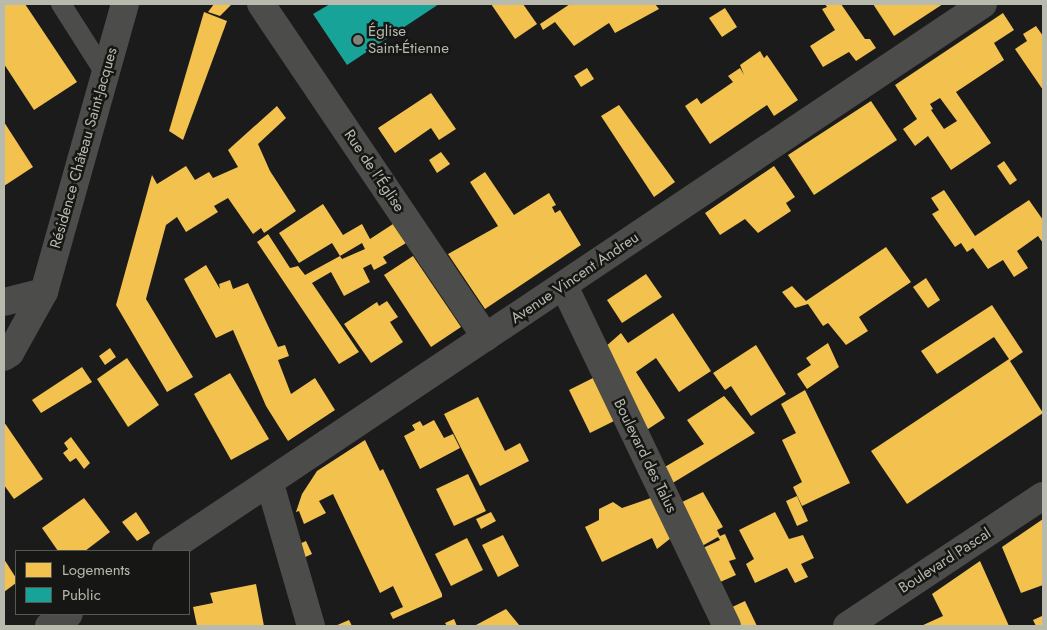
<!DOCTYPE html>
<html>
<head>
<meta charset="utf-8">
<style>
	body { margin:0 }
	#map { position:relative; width:1047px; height:630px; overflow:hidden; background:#1b1b1b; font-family:Jost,sans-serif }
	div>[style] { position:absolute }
	.homes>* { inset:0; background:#f2c14e }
	.public>* { inset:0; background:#17a398 }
	.lane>* { height:20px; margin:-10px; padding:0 10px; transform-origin:10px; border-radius:10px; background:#4c4c4a }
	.street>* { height:28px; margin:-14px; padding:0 14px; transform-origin:14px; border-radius:14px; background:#4c4c4a }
	.dots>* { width:14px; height:14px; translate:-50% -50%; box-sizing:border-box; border:2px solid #161715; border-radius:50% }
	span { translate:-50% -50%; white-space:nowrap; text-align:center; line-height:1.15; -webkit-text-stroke:5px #161715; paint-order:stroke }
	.poi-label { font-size:15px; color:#b7baad }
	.left { translate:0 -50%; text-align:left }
	.street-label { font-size:15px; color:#b7baad }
	.frame { position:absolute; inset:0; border:5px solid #b7baad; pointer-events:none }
	.legend { position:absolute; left:15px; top:550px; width:175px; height:65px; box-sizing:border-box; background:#161715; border:1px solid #565852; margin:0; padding:6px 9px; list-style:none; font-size:15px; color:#b7baad }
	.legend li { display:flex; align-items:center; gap:10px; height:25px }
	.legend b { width:25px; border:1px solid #565852 }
</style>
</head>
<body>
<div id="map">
	<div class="homes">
		<div style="clip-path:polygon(4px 4px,25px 4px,77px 82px,34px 110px,4px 64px)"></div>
		<div style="clip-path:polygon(214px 4px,232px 4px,220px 16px,208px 12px)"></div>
		<div style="clip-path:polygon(491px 4px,523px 4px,537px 24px,515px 39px)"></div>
		<div style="clip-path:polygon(570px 4px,655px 4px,659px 9px,615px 33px,609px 23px,574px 46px,555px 22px,543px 30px,540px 24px)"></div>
		<div style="clip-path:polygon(825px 4px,841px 4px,865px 39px,870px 39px,876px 48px,856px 61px,849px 52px,823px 67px,810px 46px,835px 30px,822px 9px,827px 7px)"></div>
		<div style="clip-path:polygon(873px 4px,943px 4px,894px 36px)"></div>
		<div style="clip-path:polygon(725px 8px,737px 27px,722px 37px,709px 18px)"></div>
		<div style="clip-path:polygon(204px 12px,227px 21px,183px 140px,169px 131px)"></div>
		<div style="clip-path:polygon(evenodd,1003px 13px,1014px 30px,994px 43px,1004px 60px,956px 92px,991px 143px,951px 170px,928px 136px,915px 146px,903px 129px,917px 119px,895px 85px,1003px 13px,940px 98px,957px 121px,944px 129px,931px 110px,933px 109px,930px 104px,940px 98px)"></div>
		<div style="clip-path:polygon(1036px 26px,1043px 36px,1043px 90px,1015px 49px,1027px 41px,1023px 34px)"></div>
		<div style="clip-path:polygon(760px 51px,764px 58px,767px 55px,798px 100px,774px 116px,767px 105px,710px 144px,685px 106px,697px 98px,701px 104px,733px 82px,728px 76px,740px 68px,744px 75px,740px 65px)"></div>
		<div style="clip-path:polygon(587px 68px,594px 79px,581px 87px,574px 76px)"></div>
		<div style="clip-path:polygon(431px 93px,456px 129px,439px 140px,431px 128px,395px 153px,378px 128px)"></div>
		<div style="clip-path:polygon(871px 101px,897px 140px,814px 195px,788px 155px)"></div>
		<div style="clip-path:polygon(619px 105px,675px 182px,654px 197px,601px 116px)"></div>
		<div style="clip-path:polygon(277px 106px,286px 118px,258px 144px,270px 171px,296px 211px,264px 233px,261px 228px,253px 234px,228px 198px,214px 206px,218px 212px,186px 232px,177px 217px,166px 225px,146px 299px,193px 377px,167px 392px,116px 305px,152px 175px,157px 184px,186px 166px,195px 180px,209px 172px,213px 178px,238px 167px,228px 150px)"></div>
		<div style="clip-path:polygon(4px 122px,33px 167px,4px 186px)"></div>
		<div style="clip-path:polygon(441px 152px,450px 164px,437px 173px,429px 160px)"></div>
		<div style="clip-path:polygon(1004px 161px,1017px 180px,1010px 185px,997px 166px)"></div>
		<div style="clip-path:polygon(774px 166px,795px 197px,786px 203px,791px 211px,758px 233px,745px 219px,720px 235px,705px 213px)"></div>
		<div style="clip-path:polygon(485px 172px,514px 215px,549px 193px,556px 205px,552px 207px,555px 213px,560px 210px,581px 245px,485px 309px,448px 254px,498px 226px,470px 182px)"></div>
		<div style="clip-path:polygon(944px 190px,975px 236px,1029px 200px,1043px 220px,1043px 243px,1038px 236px,1017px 251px,1028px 268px,1014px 277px,1003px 260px,988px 269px,973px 248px,967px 252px,961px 243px,955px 247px,932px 214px,939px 210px,931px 198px)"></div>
		<div style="clip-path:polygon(evenodd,323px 204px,343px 235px,362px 224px,370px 239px,393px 224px,406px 243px,383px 257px,387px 263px,374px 270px,371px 264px,363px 268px,370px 282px,344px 296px,331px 272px,312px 283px,359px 352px,339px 364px,257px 242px,268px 234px,290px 268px,298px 266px,305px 275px,340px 256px,332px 243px,299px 263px,279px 233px,323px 204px,362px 243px,365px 249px,342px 259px,340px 256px,362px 243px)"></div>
		<div style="clip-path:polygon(886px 247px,911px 282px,859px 317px,868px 331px,846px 345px,828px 323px,823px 326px,808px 304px,795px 308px,782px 292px,792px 286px,806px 301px)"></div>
		<div style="clip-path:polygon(413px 256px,461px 327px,431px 347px,384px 275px)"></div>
		<div style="clip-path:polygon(206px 265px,220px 289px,219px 284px,230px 280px,233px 289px,248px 283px,278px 347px,285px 345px,289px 356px,278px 360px,291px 394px,315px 378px,335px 410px,288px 441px,266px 406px,233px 330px,216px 338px,184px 279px)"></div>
		<div style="clip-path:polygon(646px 274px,662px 297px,622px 323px,607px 300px)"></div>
		<div style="clip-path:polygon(926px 278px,940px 300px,928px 308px,913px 287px)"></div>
		<div style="clip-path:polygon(387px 301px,398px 317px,390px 322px,403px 342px,371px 363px,344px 324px,377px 302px,379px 306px)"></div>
		<div style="clip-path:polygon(992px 305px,1023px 352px,1010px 361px,1043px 413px,907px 504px,871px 451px,1009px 359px,994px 337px,937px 374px,921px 351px)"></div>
		<div style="clip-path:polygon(673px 313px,711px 371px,679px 392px,656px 358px,636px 372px,665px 418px,645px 431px,604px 348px,621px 333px,628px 343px)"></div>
		<div style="clip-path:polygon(828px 343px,839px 367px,807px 389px,797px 374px,811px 365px,806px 358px)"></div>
		<div style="clip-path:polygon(756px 345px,786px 394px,751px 416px,731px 386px,725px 390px,713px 373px)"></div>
		<div style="clip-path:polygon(110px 348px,116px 357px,105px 365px,99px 356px)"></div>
		<div style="clip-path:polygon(127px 358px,159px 405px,128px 427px,97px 379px)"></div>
		<div style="clip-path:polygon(82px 367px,92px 382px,41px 413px,32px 400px)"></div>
		<div style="clip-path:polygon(230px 373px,269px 439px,231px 460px,194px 394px)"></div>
		<div style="clip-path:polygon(593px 378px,614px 421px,590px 433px,569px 390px)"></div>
		<div style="clip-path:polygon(805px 390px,850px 483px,802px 506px,793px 487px,802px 482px,782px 440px,796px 433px,781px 404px)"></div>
		<div style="clip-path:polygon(724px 396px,755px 433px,671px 484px,663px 468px,704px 444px,687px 420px)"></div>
		<div style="clip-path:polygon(478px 397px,505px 451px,520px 443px,529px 461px,480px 486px,444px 414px)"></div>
		<div style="clip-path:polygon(434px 420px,444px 438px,453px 434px,460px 448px,420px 469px,404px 436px,415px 430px,412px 425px,420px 421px,423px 426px)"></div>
		<div style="clip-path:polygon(4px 422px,43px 479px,14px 499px,4px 485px)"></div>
		<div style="clip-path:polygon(71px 437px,90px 463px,84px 469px,76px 458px,70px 462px,63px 453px,68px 449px,64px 443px)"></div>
		<div style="clip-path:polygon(365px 440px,380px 471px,383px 469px,442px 594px,442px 597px,393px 619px,390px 613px,403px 607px,393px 586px,380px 593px,333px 494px,319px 501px,326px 513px,304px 524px,299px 511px,296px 512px,302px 494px,317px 471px)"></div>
		<div style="clip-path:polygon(468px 474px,486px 511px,454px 526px,436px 489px)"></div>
		<div style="clip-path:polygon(703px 492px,723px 527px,717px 530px,720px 536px,725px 534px,736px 559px,729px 561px,736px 575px,718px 583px,703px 548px,720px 540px,718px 537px,702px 546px,680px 503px)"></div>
		<div style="clip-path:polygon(797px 496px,808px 521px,797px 526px,786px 501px)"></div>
		<div style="clip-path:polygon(84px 498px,110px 532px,85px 551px,58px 551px,42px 528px)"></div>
		<div style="clip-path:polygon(651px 498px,671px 538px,657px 549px,652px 538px,602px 562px,585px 527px,599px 520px,599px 509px,613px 502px,622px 508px)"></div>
		<div style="clip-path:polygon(136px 512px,150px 533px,137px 541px,122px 522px)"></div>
		<div style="clip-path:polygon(491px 512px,496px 521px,481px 529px,476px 519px)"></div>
		<div style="clip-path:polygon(775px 512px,789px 539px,803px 535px,814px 558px,801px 564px,808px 577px,795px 583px,787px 568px,755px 583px,746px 564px,754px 559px,739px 530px)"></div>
		<div style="clip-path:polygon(1043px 519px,1043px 585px,1021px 593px,1002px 547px)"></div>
		<div style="clip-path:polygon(503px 535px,519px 566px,498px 577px,482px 545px)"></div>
		<div style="clip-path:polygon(467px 538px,483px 570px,451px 586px,435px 554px)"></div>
		<div style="clip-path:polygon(306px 541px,312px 554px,301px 559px,297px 545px)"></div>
		<div style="clip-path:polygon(4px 559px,16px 578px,16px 583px,4px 592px)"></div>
		<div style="clip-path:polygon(980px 561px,1009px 626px,921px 626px,943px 616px,932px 594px)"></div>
		<div style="clip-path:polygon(256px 584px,264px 626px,197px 626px,193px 607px,213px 603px,210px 593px)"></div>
		<div style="clip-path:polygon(745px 601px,757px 626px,738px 626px,730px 608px)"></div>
		<div style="clip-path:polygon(506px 609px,520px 626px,477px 626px,476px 625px)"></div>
		<div style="clip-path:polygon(1042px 616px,1043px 626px,1036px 626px,1033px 620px)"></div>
		<div style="clip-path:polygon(454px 619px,457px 626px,447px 626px,445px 623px)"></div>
		<div style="clip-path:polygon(349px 620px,352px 626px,335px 626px)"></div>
	</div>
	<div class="public">
		<div style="clip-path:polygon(330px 4px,439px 4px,347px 65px,313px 14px)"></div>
	</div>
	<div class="lane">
		<div style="left:61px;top:4px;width:82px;rotate:57.5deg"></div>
	</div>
	<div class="street">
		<div style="left:261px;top:4px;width:402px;rotate:56deg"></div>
		<div style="left:564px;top:286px;width:377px;rotate:64.4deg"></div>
		<div style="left:4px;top:302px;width:41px;rotate:-14deg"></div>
		<div style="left:4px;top:357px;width:7px;rotate:-34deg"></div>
		<div style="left:10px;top:353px;width:70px;rotate:-60.9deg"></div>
		<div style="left:44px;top:292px;width:299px;rotate:-74.3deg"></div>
		<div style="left:270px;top:484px;width:148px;rotate:73.9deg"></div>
		<div style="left:166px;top:551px;width:983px;rotate:-33.8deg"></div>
		<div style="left:49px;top:626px;width:23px;rotate:-31deg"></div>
		<div style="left:847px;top:626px;width:235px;rotate:-33.6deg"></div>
	</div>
	<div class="dots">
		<div style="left:358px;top:40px;background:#80827a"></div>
	</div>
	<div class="poi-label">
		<span class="left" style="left:368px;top:40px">Église<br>Saint-Étienne</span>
	</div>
	<div class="street-label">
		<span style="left:84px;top:148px;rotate:-74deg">Résidence Château Saint-Jacques</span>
		<span style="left:374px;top:171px;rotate:56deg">Rue de l'Église</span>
		<span style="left:575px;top:278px;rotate:-34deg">Avenue Vincent Andreu</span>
		<span style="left:645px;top:456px;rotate:64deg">Boulevard des Talus</span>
		<span style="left:945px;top:561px;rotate:-33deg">Boulevard Pascal</span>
	</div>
	<div class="frame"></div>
	<ul class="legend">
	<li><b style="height:14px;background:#f2c14e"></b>Logements</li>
	<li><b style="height:14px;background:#17a398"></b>Public</li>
	</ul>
</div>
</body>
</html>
